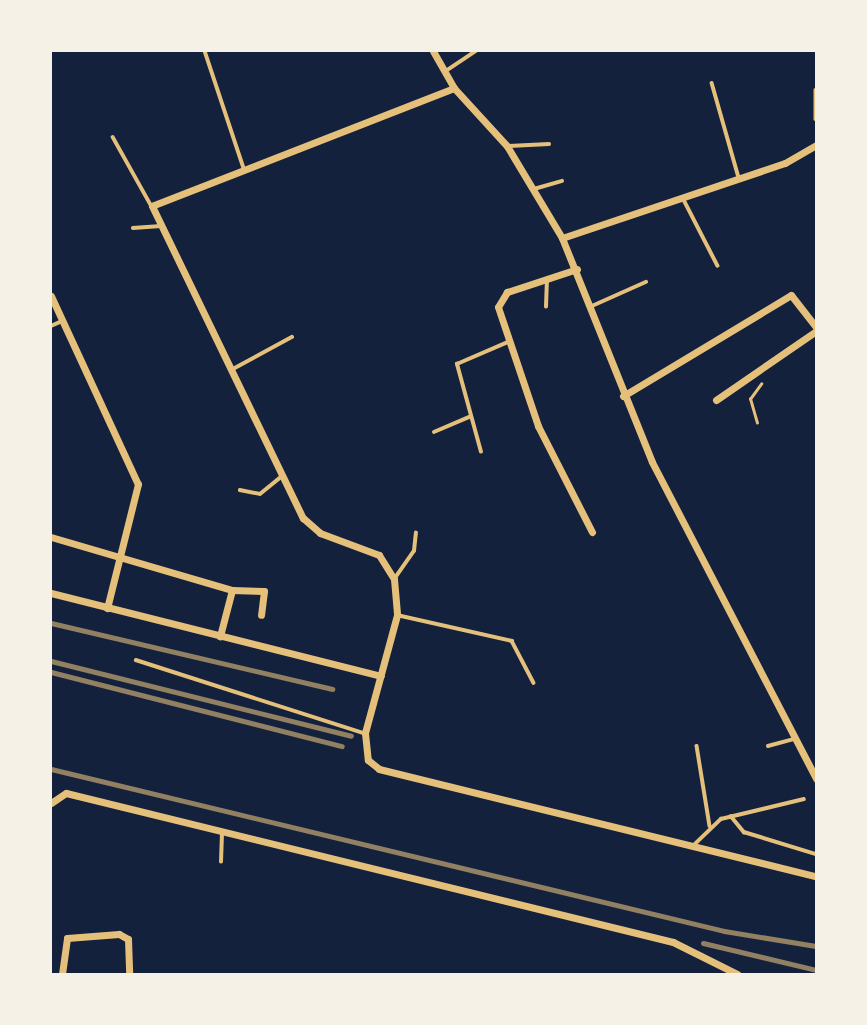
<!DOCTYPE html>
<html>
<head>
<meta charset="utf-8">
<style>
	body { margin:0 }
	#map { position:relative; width:867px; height:1025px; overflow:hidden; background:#14213d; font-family:"Open Sans",sans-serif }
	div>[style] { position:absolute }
	.path>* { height:2.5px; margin:-1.25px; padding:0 1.25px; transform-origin:1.25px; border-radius:1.25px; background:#e5c07b }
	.service>* { height:3.5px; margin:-1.75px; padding:0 1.75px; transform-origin:1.75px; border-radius:1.75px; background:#e5c07b }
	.minor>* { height:7px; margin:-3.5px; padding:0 3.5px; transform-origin:3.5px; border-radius:3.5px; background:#e5c07b }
	.rail>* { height:5px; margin:-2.5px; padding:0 2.5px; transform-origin:2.5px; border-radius:2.5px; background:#918062 }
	span { translate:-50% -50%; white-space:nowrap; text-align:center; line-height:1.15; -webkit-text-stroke:7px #f6f1e7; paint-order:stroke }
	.frame { position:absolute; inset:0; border:52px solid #f6f1e7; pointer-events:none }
</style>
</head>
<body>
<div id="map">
	<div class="path">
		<div style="left:757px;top:423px;width:25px;rotate:-106deg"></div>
		<div style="left:750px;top:399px;width:19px;rotate:-54deg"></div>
	</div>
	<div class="service">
		<div style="left:205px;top:51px;width:123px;rotate:71.6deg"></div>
		<div style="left:446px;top:71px;width:36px;rotate:-34deg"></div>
		<div style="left:712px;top:83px;width:99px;rotate:74.1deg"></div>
		<div style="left:816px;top:90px;width:29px;rotate:90deg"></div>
		<div style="left:113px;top:137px;width:78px;rotate:60.8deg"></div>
		<div style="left:509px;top:146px;width:40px;rotate:-2.9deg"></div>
		<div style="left:534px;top:189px;width:29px;rotate:-16deg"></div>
		<div style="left:683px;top:198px;width:76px;rotate:62.8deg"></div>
		<div style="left:133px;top:228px;width:28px;rotate:-4deg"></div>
		<div style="left:592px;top:306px;width:59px;rotate:-24deg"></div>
		<div style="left:546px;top:307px;width:27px;rotate:-88deg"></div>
		<div style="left:51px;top:326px;width:12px;rotate:-24deg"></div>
		<div style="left:233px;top:369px;width:67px;rotate:-28.5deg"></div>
		<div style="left:434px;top:432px;width:38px;rotate:-23deg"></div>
		<div style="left:481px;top:452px;width:91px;rotate:-105.3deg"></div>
		<div style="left:457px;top:364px;width:56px;rotate:-23.3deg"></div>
		<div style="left:240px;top:490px;width:20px;rotate:11deg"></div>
		<div style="left:260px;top:494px;width:27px;rotate:-39deg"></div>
		<div style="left:395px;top:578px;width:33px;rotate:-55deg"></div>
		<div style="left:414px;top:551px;width:18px;rotate:-84deg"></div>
		<div style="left:397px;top:615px;width:118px;rotate:12.7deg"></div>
		<div style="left:512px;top:641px;width:47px;rotate:62.4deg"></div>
		<div style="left:136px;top:660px;width:238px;rotate:17.8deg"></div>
		<div style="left:697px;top:746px;width:81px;rotate:80.8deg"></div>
		<div style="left:768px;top:746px;width:27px;rotate:-15deg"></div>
		<div style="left:731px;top:816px;width:21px;rotate:51deg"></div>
		<div style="left:744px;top:832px;width:75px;rotate:17deg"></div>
		<div style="left:695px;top:844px;width:36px;rotate:-44deg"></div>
		<div style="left:721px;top:819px;width:85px;rotate:-13.5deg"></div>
		<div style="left:221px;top:862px;width:29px;rotate:-88deg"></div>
	</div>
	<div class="minor">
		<div style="left:433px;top:51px;width:43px;rotate:60.4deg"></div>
		<div style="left:454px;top:88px;width:79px;rotate:47.6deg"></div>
		<div style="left:507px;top:146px;width:107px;rotate:59.1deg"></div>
		<div style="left:562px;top:238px;width:241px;rotate:68.1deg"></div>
		<div style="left:652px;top:462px;width:357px;rotate:62.6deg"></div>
		<div style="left:454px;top:88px;width:324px;rotate:158.7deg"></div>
		<div style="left:152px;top:206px;width:347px;rotate:64.2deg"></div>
		<div style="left:303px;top:518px;width:23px;rotate:41deg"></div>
		<div style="left:320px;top:533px;width:63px;rotate:20.4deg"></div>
		<div style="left:379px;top:555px;width:28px;rotate:58deg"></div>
		<div style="left:394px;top:579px;width:36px;rotate:85deg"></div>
		<div style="left:397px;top:615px;width:122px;rotate:105.2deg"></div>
		<div style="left:365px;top:733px;width:27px;rotate:84deg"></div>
		<div style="left:368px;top:760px;width:14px;rotate:39deg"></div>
		<div style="left:379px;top:769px;width:450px;rotate:13.8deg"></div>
		<div style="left:562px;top:238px;width:235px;rotate:-18.6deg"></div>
		<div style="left:785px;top:163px;width:36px;rotate:-30deg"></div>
		<div style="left:577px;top:269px;width:74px;rotate:161.8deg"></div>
		<div style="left:507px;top:292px;width:17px;rotate:121deg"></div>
		<div style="left:498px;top:307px;width:126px;rotate:71.4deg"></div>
		<div style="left:538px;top:426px;width:119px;rotate:63deg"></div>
		<div style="left:51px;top:296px;width:207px;rotate:65.2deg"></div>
		<div style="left:138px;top:484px;width:128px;rotate:104deg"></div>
		<div style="left:623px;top:396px;width:196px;rotate:-31deg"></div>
		<div style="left:791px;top:295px;width:41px;rotate:52deg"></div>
		<div style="left:716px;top:400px;width:121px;rotate:-34.6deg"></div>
		<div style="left:51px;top:537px;width:189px;rotate:16.3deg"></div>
		<div style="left:232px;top:590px;width:48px;rotate:104.6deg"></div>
		<div style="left:232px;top:590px;width:32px;rotate:2deg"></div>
		<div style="left:264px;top:591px;width:24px;rotate:97deg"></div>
		<div style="left:51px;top:593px;width:340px;rotate:14.1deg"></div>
		<div style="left:51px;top:803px;width:18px;rotate:-34deg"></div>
		<div style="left:66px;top:793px;width:625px;rotate:13.79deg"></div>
		<div style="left:673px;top:942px;width:72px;rotate:26.6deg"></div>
		<div style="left:62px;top:974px;width:36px;rotate:-82deg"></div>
		<div style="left:67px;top:938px;width:52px;rotate:-4.4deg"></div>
		<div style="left:119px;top:934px;width:10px;rotate:29deg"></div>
		<div style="left:128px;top:939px;width:35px;rotate:88deg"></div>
	</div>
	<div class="rail">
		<div style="left:51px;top:623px;width:289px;rotate:13.2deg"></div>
		<div style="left:51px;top:661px;width:309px;rotate:14deg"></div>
		<div style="left:51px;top:672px;width:300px;rotate:14.3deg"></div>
		<div style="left:51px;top:769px;width:692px;rotate:13.53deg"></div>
		<div style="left:724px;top:931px;width:93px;rotate:9.3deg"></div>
		<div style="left:703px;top:943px;width:116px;rotate:13.4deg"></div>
	</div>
	<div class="frame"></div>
</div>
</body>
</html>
